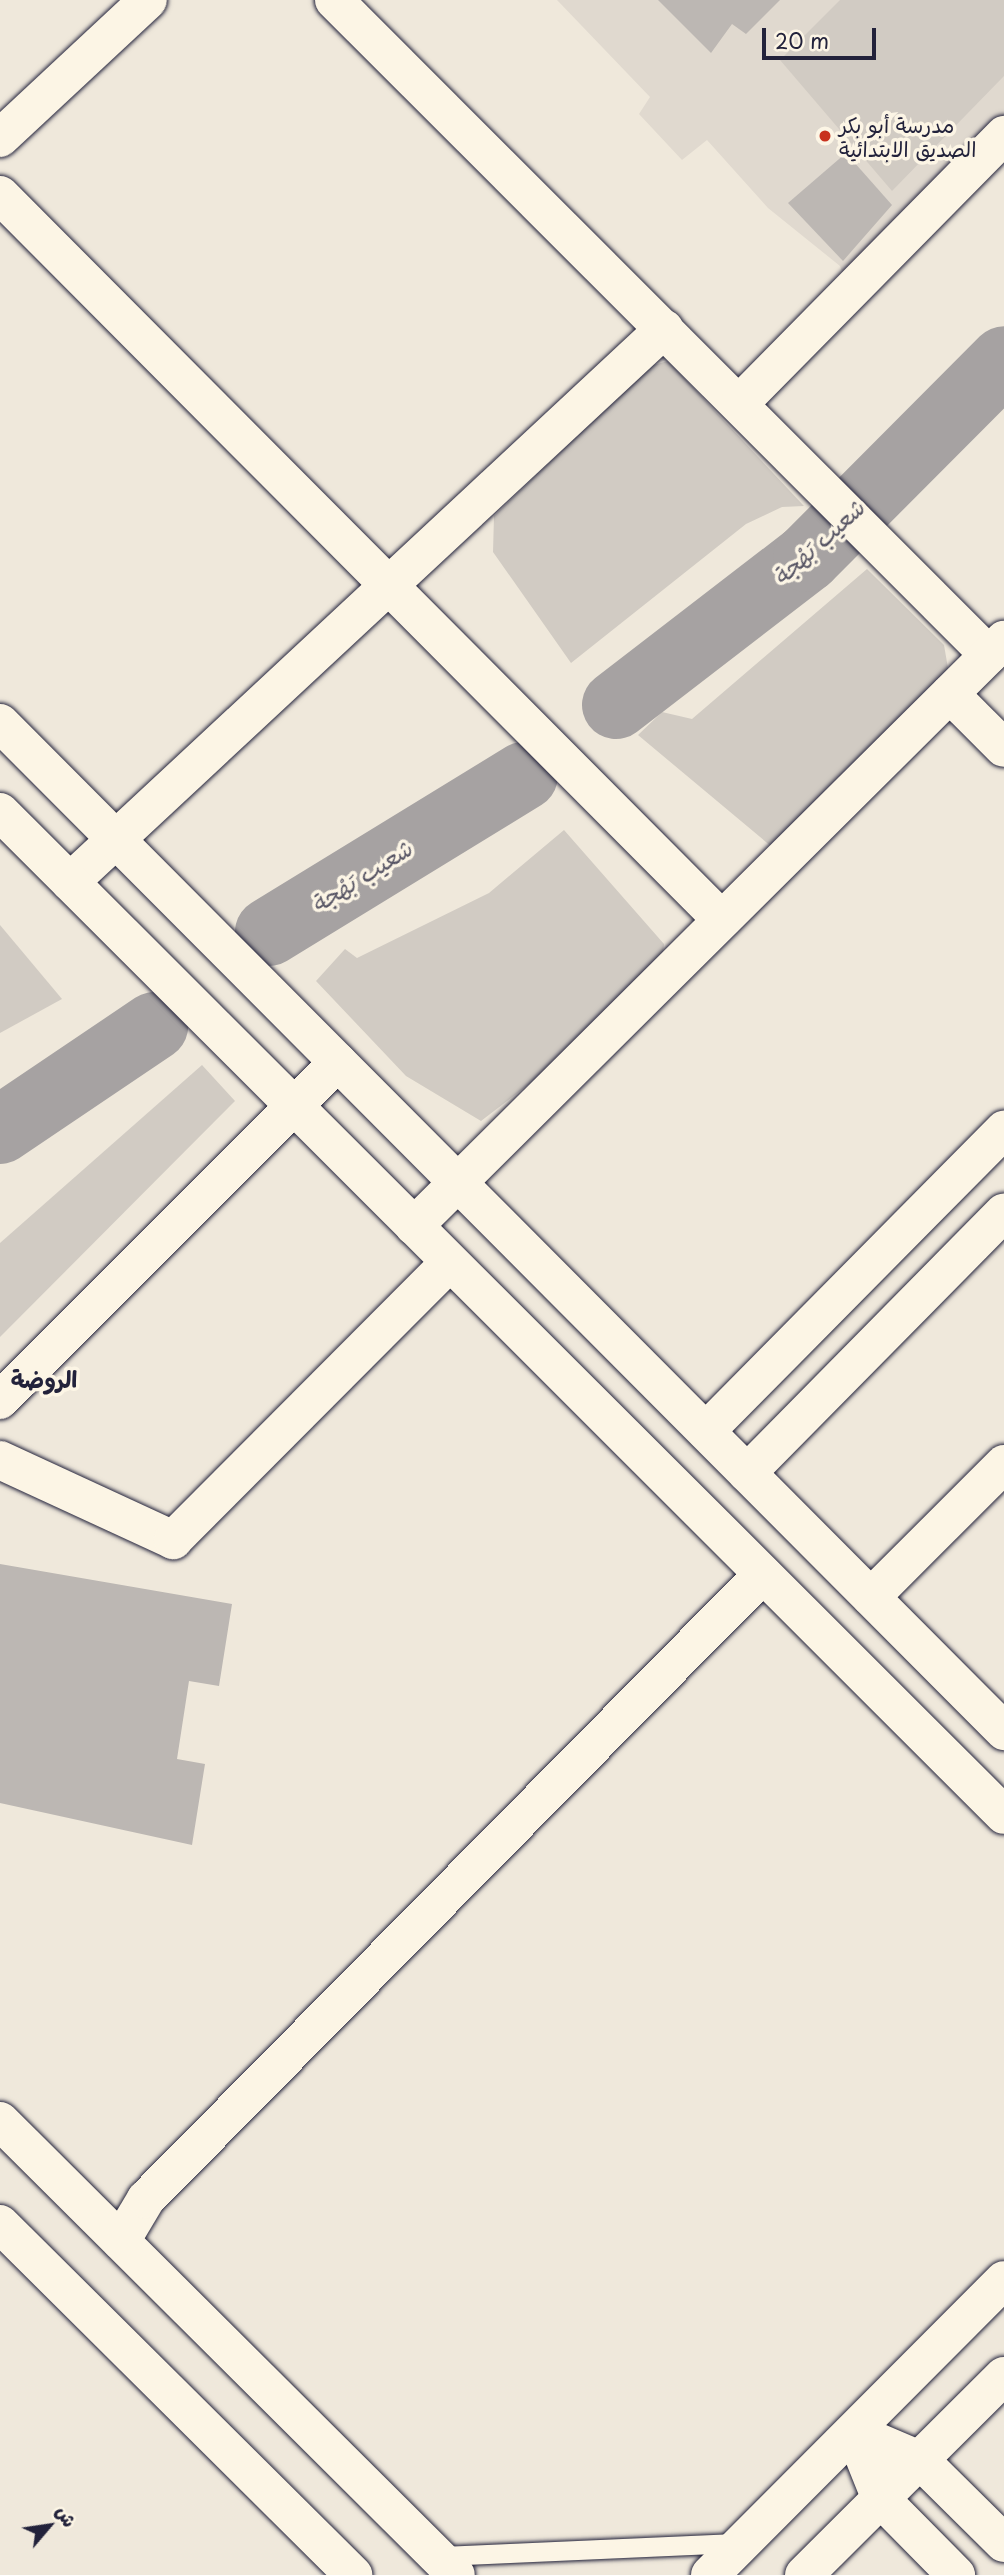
<!DOCTYPE html>
<html>
<head>
<meta charset="utf-8">
<style>
	body { margin:0 }
	#map { position:relative; width:1004px; height:2575px; overflow:hidden; background:#efe8db; font-family:"Playpen Sans","Playpen Sans Arabic",sans-serif }
	div>[style] { position:absolute }
	.built>* { inset:0; background:#e0d9cf }
	.green>* { inset:0; background:#d1cbc3 }
	.river>* { height:68px; margin:-34px; padding:0 34px; transform-origin:34px; border-radius:34px; background:#a6a2a2 }
	.building>* { inset:0; background:#bcb7b3 }
	.roads { filter:drop-shadow(0 0 2px #22223b) drop-shadow(0 0 2px #22223b) }
	.lane>* { height:19px; margin:-9.5px; padding:0 9.5px; transform-origin:9.5px; border-radius:9.5px; background:#fcf5e5 }
	.street>* { height:38px; margin:-19px; padding:0 19px; transform-origin:19px; border-radius:19px; background:#fcf5e5 }
	.secondary>* { height:38px; margin:-19px; padding:0 19px; transform-origin:19px; border-radius:19px; background:#fcf5e5 }
	.dots>* { width:19px; height:19px; translate:-50% -50%; box-sizing:border-box; border:4px solid #fcf5e5; border-radius:50% }
	span { translate:-50% -50%; white-space:nowrap; text-align:center; line-height:1.15; -webkit-text-stroke:7px #fcf5e5; paint-order:stroke }
	.poi-label { font-size:21px; color:#22223b }
	.left { translate:0 -50%; text-align:left }
	.water-label { font-size:23px; color:#575564; font-style:italic }
	.neighbourhood-label { font-size:23px; color:#22223b; font-weight:700 }
	.north { position:absolute; left:14px; top:2491px; width:70px; height:70px; -webkit-text-stroke:5px #fcf5e5; paint-order:stroke; rotate:61deg; font-size:19px; font-weight:700; line-height:28px; text-align:center; color:#22223b }
	.north::after { content:''; display:block; margin:auto; width:24px; height:32px; background:#22223b; clip-path:polygon(50% 0,100% 100%,50% 72%,0 100%) }
	.scale { position:absolute; left:762px; top:28px; width:114px; height:32px; box-sizing:border-box; border:4px solid #22223b; border-top:0; padding-left:9px; font-size:21px; line-height:24px; white-space:nowrap; color:#22223b; -webkit-text-stroke:5px #fcf5e5; paint-order:stroke }
</style>
</head>
<body>
<div id="map">
	<div class="built">
		<div style="clip-path:polygon(557px 0,1004px 0,1004px 120px,844px 277px,840px 266px,768px 208px,707px 140px,682px 160px,639px 114px,650px 97px)"></div>
	</div>
	<div class="green">
		<div style="clip-path:polygon(840px 0,1004px 0,1004px 76px,892px 191px,780px 60px)"></div>
		<div style="clip-path:polygon(668px 361px,804px 506px,782px 507px,746px 524px,571px 663px,493px 552px,494px 516px,650px 366px)"></div>
		<div style="clip-path:polygon(867px 569px,944px 645px,949px 674px,778px 852px,638px 735px,662px 712px,692px 719px)"></div>
		<div style="clip-path:polygon(564px 830px,664px 944px,663px 953px,621px 1013px,481px 1121px,406px 1076px,316px 981px,345px 949px,357px 958px,489px 893px)"></div>
		<div style="clip-path:polygon(0 925px,62px 999px,0 1033px)"></div>
		<div style="clip-path:polygon(202px 1065px,235px 1101px,0 1337px,0 1243px)"></div>
	</div>
	<div class="river">
		<div style="left:616px;top:705px;width:241px;rotate:-37.6deg"></div>
		<div style="left:807px;top:558px;width:279px;rotate:-45.1deg"></div>
		<div style="left:269px;top:932px;width:299px;rotate:-31.5deg"></div>
		<div style="left:0;top:1130px;width:186px;rotate:-34deg"></div>
	</div>
	<div class="building">
		<div style="clip-path:polygon(658px 0,780px 0,746px 34px,732px 24px,711px 53px)"></div>
		<div style="clip-path:polygon(846px 153px,892px 205px,843px 261px,788px 203px)"></div>
		<div style="clip-path:polygon(0 1564px,232px 1604px,219px 1686px,189px 1681px,177px 1759px,205px 1764px,192px 1845px,0 1803px)"></div>
	</div>
	<div class="roads">
		<div class="lane">
			<div style="left:440px;top:2556px;width:298px;rotate:-2.5deg"></div>
		</div>
		<div class="street">
			<div style="left:334px;top:0;width:926px;rotate:45deg"></div>
			<div style="left:0;top:138px;width:202px;rotate:-43deg"></div>
			<div style="left:0;top:195px;width:1023px;rotate:45.12deg"></div>
			<div style="left:739px;top:404px;width:378px;rotate:-45.4deg"></div>
			<div style="left:950px;top:694px;width:76px;rotate:45deg"></div>
			<div style="left:70px;top:882px;width:812px;rotate:-42.95deg"></div>
			<div style="left:414px;top:1226px;width:832px;rotate:-44.81deg"></div>
			<div style="left:0;top:1400px;width:478px;rotate:-45deg"></div>
			<div style="left:706px;top:1431px;width:424px;rotate:-45.3deg"></div>
			<div style="left:0;top:1460px;width:191px;rotate:24.8deg"></div>
			<div style="left:173px;top:1540px;width:392px;rotate:-45.1deg"></div>
			<div style="left:747px;top:1473px;width:366px;rotate:-45.4deg"></div>
			<div style="left:871px;top:1597px;width:188px;rotate:-45deg"></div>
			<div style="left:121px;top:2241px;width:49px;rotate:-59.2deg"></div>
			<div style="left:146px;top:2199px;width:878px;rotate:-45.37deg"></div>
			<div style="left:854px;top:2432px;width:72px;rotate:23deg"></div>
			<div style="left:920px;top:2460px;width:118px;rotate:44.7deg"></div>
			<div style="left:854px;top:2432px;width:72px;rotate:68.1deg"></div>
			<div style="left:881px;top:2499px;width:107px;rotate:45.4deg"></div>
			<div style="left:710px;top:2575px;width:416px;rotate:-45.1deg"></div>
			<div style="left:804px;top:2575px;width:282px;rotate:-44.9deg"></div>
		</div>
		<div class="secondary">
			<div style="left:0;top:723px;width:1423px;rotate:45.11deg"></div>
			<div style="left:0;top:812px;width:1419px;rotate:44.97deg"></div>
			<div style="left:0;top:2121px;width:643px;rotate:44.87deg"></div>
			<div style="left:0;top:2224px;width:498px;rotate:44.8deg"></div>
		</div>
	</div>
	<div class="dots">
		<div style="left:825px;top:136px;background:#c8321e"></div>
	</div>
	<div class="poi-label">
		<span class="left" style="left:839px;top:136px">مدرسة أبو بكر<br>الصديق الابتدائية</span>
	</div>
	<div class="water-label">
		<span style="left:818px;top:542px;rotate:-42deg">شعيب بَهْجة</span>
		<span style="left:361px;top:876px;rotate:-32deg">شعيب بَهْجة</span>
	</div>
	<div class="neighbourhood-label">
		<span style="left:44px;top:1379px">الروضة</span>
	</div>
	<div class="north">ش</div>
	<div class="scale">20 m</div>
</div>
</body>
</html>
